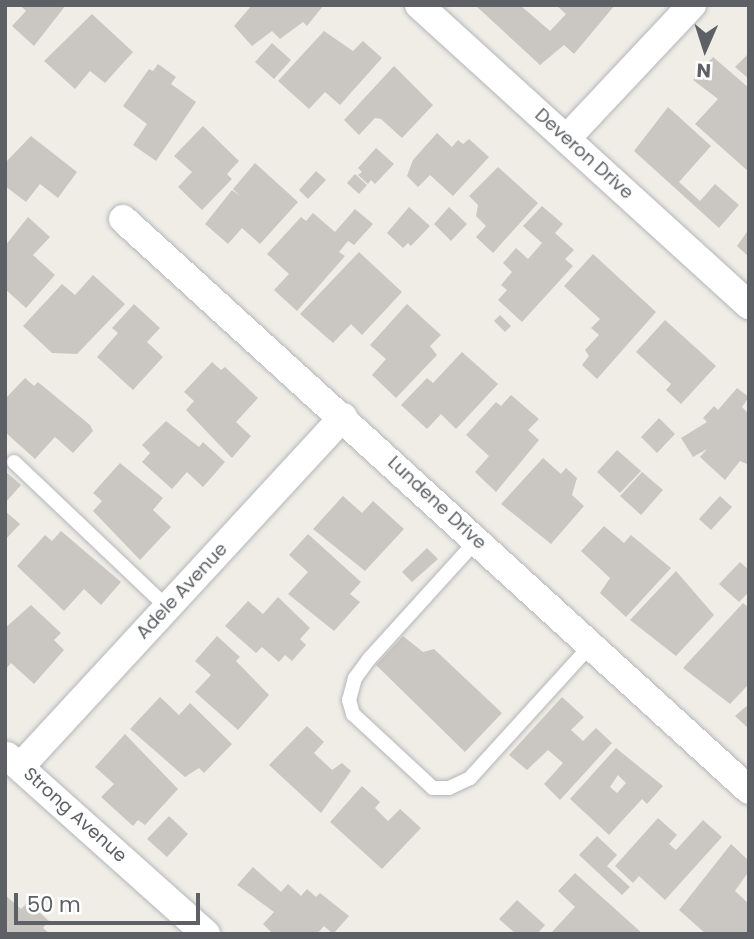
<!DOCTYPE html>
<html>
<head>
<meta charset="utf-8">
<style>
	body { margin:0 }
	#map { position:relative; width:754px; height:939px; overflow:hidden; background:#efede6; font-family:Poppins,sans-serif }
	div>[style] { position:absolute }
	.building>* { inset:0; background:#cac7c2 }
	.roads { filter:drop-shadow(0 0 2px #b3b6ba) drop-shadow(0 0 2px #b3b6ba) }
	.lane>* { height:14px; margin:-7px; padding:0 7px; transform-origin:7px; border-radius:7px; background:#fff }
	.street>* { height:28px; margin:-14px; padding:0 14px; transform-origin:14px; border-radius:14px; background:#fff }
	span { translate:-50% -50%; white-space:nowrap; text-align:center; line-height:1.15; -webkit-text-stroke:5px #fff; paint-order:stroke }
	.street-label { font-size:18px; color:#5d6165 }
	.frame { position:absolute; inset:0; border:7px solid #5d6165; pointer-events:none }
	.north { position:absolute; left:670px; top:14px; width:70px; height:70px; -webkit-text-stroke:5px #fff; paint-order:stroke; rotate:183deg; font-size:19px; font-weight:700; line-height:28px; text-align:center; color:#5d6165 }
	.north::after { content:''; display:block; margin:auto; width:24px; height:32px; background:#5d6165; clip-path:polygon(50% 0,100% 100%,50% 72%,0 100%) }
	.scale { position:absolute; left:14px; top:893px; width:186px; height:32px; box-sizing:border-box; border:4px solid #5d6165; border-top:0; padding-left:9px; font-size:21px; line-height:24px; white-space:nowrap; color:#5d6165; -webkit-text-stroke:5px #fff; paint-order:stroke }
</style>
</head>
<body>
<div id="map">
	<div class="building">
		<div style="clip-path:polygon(20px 5px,66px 5px,34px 46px,12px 26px,26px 11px)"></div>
		<div style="clip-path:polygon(252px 5px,321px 5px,323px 6px,307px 26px,303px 22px,280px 39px,272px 31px,252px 46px,234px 26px)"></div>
		<div style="clip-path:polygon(475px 5px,520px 5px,550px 31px,566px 14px,556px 5px,615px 5px,574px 54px,564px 45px,540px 65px)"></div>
		<div style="clip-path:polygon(92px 14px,133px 52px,105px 83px,90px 71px,75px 89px,44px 61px)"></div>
		<div style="clip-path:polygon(324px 31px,353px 51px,363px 41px,382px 58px,340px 105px,325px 92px,309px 109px,278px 81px)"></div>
		<div style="clip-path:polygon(272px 43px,291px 60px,274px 79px,255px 62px)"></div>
		<div style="clip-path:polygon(749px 53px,749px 79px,735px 67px)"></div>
		<div style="clip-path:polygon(713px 57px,749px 88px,749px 172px,695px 124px,718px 99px,693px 80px)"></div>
		<div style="clip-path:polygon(158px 64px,176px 77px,171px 84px,196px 102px,156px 161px,133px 145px,147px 124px,123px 106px,149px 69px,153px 71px)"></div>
		<div style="clip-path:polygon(394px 66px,433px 105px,402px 138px,381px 119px,375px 118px,359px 135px,344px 120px)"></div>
		<div style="clip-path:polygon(668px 107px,711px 146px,679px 182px,700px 201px,715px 184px,739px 205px,719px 228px,634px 151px)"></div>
		<div style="clip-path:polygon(203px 126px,239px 161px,227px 174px,232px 179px,202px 210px,178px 187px,192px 172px,174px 156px)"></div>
		<div style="clip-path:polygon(437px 133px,452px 147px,458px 140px,463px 144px,469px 139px,489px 157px,453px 196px,430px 175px,418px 187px,407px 176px,413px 160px)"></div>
		<div style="clip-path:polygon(31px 136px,77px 172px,58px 198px,40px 184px,26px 202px,5px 186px,5px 163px)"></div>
		<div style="clip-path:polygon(376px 148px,394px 164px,375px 184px,371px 180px,368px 184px,358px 175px,362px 172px,358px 168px)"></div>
		<div style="clip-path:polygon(255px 163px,298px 202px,260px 244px,242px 228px,228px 244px,205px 224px,232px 190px,240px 196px,233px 189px)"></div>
		<div style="clip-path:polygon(498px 167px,538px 203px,493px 253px,476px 237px,486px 226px,476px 216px,478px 205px,469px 196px)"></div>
		<div style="clip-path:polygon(316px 171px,326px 180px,308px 199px,299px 190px)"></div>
		<div style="clip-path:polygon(355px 174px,367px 185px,359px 194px,347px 183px)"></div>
		<div style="clip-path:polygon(542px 206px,563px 224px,555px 233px,574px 250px,565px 259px,573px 266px,522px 322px,498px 300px,507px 290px,501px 285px,512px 272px,503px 263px,516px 248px,528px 259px,542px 243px,523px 226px)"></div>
		<div style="clip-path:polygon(409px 207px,430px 226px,411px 246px,408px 243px,403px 248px,387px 233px)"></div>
		<div style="clip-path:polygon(449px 207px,467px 224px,451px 241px,434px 224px)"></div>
		<div style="clip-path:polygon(355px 209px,373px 224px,354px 245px,348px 241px,339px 252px,345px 256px,297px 311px,274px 290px,289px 274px,267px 254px,301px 217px,306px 221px,313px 213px,335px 232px)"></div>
		<div style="clip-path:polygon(28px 217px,50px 237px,33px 255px,55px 275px,26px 308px,5px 289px,5px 246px)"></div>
		<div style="clip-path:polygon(749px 229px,749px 257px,737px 246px)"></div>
		<div style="clip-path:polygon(359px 252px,402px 292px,362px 335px,351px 324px,333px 343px,300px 314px)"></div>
		<div style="clip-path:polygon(593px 254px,656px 312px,597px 379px,582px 365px,589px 356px,585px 350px,599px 335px,591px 328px,600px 319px,564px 286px)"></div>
		<div style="clip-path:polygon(93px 275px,125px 304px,77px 354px,52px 353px,23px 326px,62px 284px,75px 295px)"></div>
		<div style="clip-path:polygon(134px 304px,160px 328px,147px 342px,163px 357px,133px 390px,97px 357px,118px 333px,112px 328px)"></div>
		<div style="clip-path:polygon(407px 304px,441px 335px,430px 346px,437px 355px,396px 398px,372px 375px,386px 359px,370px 345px)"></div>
		<div style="clip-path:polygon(500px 315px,511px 326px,505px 332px,494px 321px)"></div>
		<div style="clip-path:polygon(665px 320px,716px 366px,681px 404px,666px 390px,671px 384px,636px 352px)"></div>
		<div style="clip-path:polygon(462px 352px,498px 384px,456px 429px,441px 414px,427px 429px,401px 405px,427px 378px,433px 383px)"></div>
		<div style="clip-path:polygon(212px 362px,221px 370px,225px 367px,258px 398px,236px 422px,251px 436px,232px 458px,186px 410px,194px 401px,184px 392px)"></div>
		<div style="clip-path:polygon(25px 378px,34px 386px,38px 382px,90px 425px,93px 431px,73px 453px,55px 437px,35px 459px,5px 432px,5px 399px)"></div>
		<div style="clip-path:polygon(737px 388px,749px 397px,742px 407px,749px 414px,749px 465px,740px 461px,725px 480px,700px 457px,707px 449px,693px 457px,681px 438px,707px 422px,703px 418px,714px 406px,718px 410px)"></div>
		<div style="clip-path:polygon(511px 395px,539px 419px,528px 430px,539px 440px,496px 492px,475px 472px,489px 456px,466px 435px,496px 402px,501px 406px)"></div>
		<div style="clip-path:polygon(659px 418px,675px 434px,657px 453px,641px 437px)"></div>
		<div style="clip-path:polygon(166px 421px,199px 447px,203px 442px,225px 462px,203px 487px,187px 472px,172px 489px,142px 462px,150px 453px,142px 445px)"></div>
		<div style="clip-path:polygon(617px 450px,641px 471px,620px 493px,597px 472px)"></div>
		<div style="clip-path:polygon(543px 458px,561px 474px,566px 468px,577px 478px,572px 495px,584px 506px,551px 544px,501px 504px)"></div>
		<div style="clip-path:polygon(120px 463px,163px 498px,153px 510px,171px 527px,140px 560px,93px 511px,102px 501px,93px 493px)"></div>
		<div style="clip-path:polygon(5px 471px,21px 485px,5px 503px)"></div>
		<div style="clip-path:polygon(642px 472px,663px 490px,641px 515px,620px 496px)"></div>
		<div style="clip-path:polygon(343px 496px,362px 513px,373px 501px,404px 529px,365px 571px,313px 529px)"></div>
		<div style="clip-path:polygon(720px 496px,732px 507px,711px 530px,699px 519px)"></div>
		<div style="clip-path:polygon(5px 511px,20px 524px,5px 540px)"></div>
		<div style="clip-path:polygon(604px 526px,624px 543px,631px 535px,671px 568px,626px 617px,600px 593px,610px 578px,581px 551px)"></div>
		<div style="clip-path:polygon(61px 531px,121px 582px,101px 605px,84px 589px,64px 611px,17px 566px,45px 535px,52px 541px)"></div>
		<div style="clip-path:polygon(308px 534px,361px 582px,350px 594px,360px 602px,334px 631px,288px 594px,308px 572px,289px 555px)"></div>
		<div style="clip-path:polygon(427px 548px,438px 559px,412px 582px,402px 572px)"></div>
		<div style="clip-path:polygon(740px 562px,749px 570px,749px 592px,739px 602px,719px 584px)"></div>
		<div style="clip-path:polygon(676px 571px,714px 615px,676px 656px,630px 620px)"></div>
		<div style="clip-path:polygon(278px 597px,310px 628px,300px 639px,306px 645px,292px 661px,285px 655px,279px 662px,262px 647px,256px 653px,225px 626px,248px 601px,263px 614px)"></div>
		<div style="clip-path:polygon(743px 603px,749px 608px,749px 684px,730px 704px,683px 668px)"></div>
		<div style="clip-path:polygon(31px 605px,61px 633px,54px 640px,64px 650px,34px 684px,11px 663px,5px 670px,5px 628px)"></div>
		<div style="clip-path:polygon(217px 636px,240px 657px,236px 661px,269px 695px,238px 730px,195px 692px,211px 675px,195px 661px)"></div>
		<div style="clip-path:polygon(403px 636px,423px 652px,434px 649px,502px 713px,465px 752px,376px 665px)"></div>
		<div style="clip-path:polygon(160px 697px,179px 715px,190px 703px,232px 744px,204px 773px,199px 768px,185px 777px,130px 729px)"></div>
		<div style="clip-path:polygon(562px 697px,584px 717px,571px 730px,583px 741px,596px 728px,612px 743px,560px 800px,544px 784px,563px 763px,548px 750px,527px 770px,509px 755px)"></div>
		<div style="clip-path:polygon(749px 704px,749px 729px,735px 716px)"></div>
		<div style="clip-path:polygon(307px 726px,324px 742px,314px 753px,332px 770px,342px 763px,351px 771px,321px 813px,269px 765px)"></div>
		<div style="clip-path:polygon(125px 734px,178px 789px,145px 825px,138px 820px,133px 826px,101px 797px,114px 784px,95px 767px)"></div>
		<div style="clip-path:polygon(evenodd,616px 748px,663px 786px,647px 804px,642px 799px,609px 835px,570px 799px,616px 748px,618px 775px,626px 783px,617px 793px,610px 787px,618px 775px)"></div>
		<div style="clip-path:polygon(362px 786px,380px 802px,375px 808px,388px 821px,400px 809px,421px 828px,382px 869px,330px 822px)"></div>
		<div style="clip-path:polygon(169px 816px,188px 834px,167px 857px,147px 839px)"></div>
		<div style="clip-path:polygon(658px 818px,677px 835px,669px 844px,676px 850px,703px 820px,722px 837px,665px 900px,639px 876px,633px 883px,615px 866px)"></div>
		<div style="clip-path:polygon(597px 836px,617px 855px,607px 866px,630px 887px,622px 895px,579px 855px)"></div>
		<div style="clip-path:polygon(731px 844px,749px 861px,749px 871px,735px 891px,749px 904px,749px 934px,706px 934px,679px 910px)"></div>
		<div style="clip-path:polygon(253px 867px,281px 892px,288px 884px,301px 896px,307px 889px,316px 897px,320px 893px,349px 916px,333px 934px,324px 926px,317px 934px,273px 934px,263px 924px,274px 912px,237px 885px)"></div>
		<div style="clip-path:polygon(575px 873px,643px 934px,550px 934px,575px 907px,558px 891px)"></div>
		<div style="clip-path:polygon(5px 895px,21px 909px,28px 902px,49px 921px,43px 928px,50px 934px,5px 934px)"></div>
		<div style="clip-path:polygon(517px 900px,545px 925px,537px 934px,516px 934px,499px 919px)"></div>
	</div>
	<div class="roads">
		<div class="lane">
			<div style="left:14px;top:462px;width:211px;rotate:43.5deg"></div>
			<div style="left:477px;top:540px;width:161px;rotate:132.2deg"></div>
			<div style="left:369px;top:659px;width:24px;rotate:126deg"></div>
			<div style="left:355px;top:678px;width:23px;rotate:105deg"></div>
			<div style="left:349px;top:700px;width:15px;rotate:74deg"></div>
			<div style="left:353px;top:714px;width:109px;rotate:42.8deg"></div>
			<div style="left:433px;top:788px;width:16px"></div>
			<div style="left:449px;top:788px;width:23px;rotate:-25deg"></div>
			<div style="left:470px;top:778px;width:180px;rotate:-47.7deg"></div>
		</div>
		<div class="street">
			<div style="left:419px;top:5px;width:446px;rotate:42.3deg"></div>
			<div style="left:567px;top:138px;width:183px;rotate:-46.8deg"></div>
			<div style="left:123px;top:219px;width:847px;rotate:42.37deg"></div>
			<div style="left:7px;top:756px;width:267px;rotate:41.8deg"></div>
			<div style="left:21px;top:766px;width:475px;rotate:-47.3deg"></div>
		</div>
	</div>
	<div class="street-label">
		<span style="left:584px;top:154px;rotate:42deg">Deveron Drive</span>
		<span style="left:437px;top:503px;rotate:43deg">Lundene Drive</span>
		<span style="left:182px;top:591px;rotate:-47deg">Adele Avenue</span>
		<span style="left:75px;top:815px;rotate:42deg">Strong Avenue</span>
	</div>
	<div class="frame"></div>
	<div class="north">N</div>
	<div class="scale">50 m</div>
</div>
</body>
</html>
